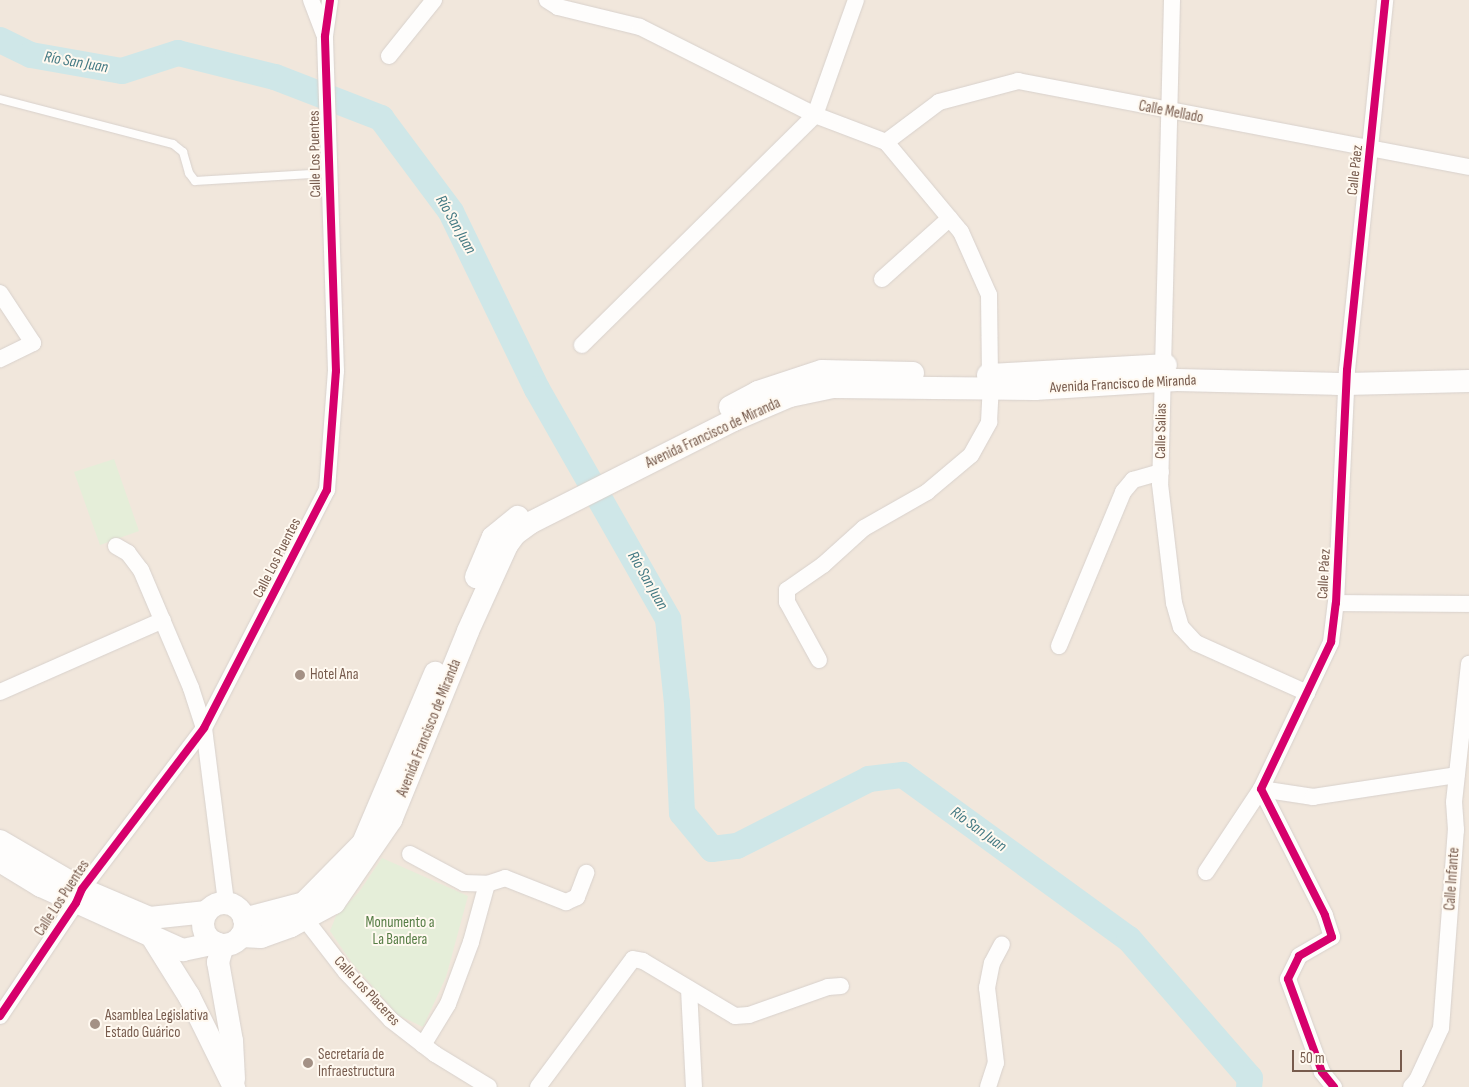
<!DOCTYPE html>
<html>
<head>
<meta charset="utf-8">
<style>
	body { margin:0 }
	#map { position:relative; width:1469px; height:1087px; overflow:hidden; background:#f8f4ee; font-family:"Sofia Sans Condensed",sans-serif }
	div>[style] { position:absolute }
	.residential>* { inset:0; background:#f1e7dc }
	.green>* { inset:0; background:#e5eed9 }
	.river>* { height:26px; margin:-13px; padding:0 13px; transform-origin:13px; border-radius:13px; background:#cfe7e8 }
	.roads { filter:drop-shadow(0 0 1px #d8d1cc) drop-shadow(0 0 1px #d8d1cc) }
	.service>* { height:8px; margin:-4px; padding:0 4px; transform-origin:4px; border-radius:4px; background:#fefdfc }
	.minor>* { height:16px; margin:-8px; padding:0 8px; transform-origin:8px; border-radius:8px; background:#fefdfc }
	.secondary>* { height:22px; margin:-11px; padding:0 11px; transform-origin:11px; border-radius:11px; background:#fefdfc }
	.secondary>.ring { margin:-11px; padding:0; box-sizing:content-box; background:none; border:22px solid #fefdfc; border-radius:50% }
	.cycleway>* { height:8px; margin:-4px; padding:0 4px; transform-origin:4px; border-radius:4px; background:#d6006c }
	.dots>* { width:14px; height:14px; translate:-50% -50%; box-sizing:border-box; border:2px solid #fff9f0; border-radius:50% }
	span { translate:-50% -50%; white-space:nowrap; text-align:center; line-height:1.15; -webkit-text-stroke:4px #fff9f0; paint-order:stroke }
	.street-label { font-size:15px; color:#775b4d }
	.poi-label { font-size:15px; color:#775b4d }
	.left { translate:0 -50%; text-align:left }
	.park-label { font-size:15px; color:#567d45 }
	.water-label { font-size:16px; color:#437983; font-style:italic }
	.scale { position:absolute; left:1292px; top:1050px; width:110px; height:22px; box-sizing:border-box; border:2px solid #775b4d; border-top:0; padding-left:6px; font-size:15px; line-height:18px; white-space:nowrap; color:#775b4d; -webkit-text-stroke:4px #fff9f0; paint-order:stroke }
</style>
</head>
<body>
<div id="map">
	<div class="residential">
		<div style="clip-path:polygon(0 0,1469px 0,1469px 1087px,0 1087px)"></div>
	</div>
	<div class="green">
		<div style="clip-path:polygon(114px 459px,139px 531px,100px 545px,74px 472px)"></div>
		<div style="clip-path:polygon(382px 858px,468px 896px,446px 977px,423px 1027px,398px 1015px,352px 963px,330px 931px,336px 916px,359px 892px)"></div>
	</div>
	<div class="river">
		<div style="left:0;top:40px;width:34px;rotate:26deg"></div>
		<div style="left:31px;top:55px;width:92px;rotate:10deg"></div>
		<div style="left:122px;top:71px;width:59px;rotate:-17.8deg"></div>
		<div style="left:178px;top:53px;width:100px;rotate:13.9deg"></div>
		<div style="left:275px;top:77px;width:114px;rotate:21.1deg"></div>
		<div style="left:381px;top:118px;width:117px;rotate:53.3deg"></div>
		<div style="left:451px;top:212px;width:197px;rotate:64.1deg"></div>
		<div style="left:537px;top:389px;width:265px;rotate:60.3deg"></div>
		<div style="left:668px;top:619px;width:84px;rotate:83.9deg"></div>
		<div style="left:677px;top:703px;width:110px;rotate:87.4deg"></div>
		<div style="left:682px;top:813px;width:47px;rotate:50.2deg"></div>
		<div style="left:712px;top:849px;width:25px;rotate:-7deg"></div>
		<div style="left:737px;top:846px;width:148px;rotate:-26.9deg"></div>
		<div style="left:869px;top:779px;width:34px;rotate:-7deg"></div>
		<div style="left:903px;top:775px;width:279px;rotate:36deg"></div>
		<div style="left:1129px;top:939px;width:184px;rotate:49deg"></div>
		<div style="left:1250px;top:1078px;width:9px;rotate:96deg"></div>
	</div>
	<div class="roads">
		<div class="service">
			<div style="left:0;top:99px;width:179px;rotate:14.6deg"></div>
			<div style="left:173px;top:144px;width:13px;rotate:39deg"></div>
			<div style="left:183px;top:152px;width:22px;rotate:74deg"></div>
			<div style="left:189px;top:173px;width:10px;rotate:53deg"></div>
			<div style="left:195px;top:181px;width:133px;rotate:-3.4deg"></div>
		</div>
		<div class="minor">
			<div style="left:311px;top:0;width:36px;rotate:69deg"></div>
			<div style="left:547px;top:0;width:13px;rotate:32deg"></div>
			<div style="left:558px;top:7px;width:84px;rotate:13.7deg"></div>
			<div style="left:640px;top:27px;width:196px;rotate:26.7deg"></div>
			<div style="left:815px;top:115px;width:76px;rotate:20.8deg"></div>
			<div style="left:886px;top:142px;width:117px;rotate:50.2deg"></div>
			<div style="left:961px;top:232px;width:69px;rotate:66deg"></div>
			<div style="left:989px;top:295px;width:80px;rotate:89.3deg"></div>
			<div style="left:1172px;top:0;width:484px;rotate:91.4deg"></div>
			<div style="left:1160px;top:484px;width:120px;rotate:83.3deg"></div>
			<div style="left:1174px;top:603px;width:25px;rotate:74deg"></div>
			<div style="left:1181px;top:627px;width:22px;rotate:47deg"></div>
			<div style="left:1196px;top:643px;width:122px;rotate:24.2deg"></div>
			<div style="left:389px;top:56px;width:72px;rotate:-51.2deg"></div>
			<div style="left:886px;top:142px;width:66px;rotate:-37deg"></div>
			<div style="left:939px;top:102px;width:82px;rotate:-14.9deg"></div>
			<div style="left:1018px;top:81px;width:459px;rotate:10.8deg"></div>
			<div style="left:882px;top:279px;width:91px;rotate:-41.9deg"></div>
			<div style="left:0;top:293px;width:60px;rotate:56.6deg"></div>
			<div style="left:33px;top:343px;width:37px;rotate:154deg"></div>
			<div style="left:582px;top:345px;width:327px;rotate:-44.6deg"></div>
			<div style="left:815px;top:115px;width:122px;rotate:-70.4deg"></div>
			<div style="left:116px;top:546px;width:14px;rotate:30deg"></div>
			<div style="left:128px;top:553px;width:21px;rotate:53deg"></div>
			<div style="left:141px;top:570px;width:128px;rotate:67deg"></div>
			<div style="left:191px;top:688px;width:42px;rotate:72deg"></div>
			<div style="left:204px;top:728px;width:176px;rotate:82.8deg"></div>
			<div style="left:1336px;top:603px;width:133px;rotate:0.4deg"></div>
			<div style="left:1059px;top:646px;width:167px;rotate:-67.4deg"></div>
			<div style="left:1123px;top:492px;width:16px;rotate:-50deg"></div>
			<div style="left:1133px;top:480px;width:29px;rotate:-16deg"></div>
			<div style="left:819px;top:660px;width:66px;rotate:-118.9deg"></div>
			<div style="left:787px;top:602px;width:12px;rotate:-90deg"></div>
			<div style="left:787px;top:590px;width:44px;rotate:-34.8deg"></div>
			<div style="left:823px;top:565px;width:55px;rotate:-42.1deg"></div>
			<div style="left:864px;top:528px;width:73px;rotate:-29.7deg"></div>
			<div style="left:927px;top:492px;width:57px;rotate:-40.1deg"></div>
			<div style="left:971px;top:455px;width:38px;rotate:-61deg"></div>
			<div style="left:989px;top:422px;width:33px;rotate:-87deg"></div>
			<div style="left:0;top:692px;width:178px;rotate:-23.8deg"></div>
			<div style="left:410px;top:854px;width:61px;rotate:28.2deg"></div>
			<div style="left:464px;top:883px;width:23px;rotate:2deg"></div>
			<div style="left:487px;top:884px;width:19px;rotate:-18deg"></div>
			<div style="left:505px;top:878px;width:66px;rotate:21.5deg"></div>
			<div style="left:566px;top:902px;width:12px;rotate:-24deg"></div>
			<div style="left:577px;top:897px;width:26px;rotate:-69deg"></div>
			<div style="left:1206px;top:872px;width:100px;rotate:-56.5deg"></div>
			<div style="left:1261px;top:789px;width:53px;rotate:8.7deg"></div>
			<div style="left:1313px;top:797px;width:145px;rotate:-8.7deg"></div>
			<div style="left:305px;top:919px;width:67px;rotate:52.3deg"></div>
			<div style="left:346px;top:972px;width:66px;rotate:46.8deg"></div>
			<div style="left:391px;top:1020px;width:56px;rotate:37.7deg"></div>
			<div style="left:435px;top:1054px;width:63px;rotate:31.4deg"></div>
			<div style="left:689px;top:989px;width:98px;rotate:87.1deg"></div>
			<div style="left:0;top:1016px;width:136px;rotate:-56.1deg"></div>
			<div style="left:76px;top:903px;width:15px;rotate:-67deg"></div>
			<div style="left:82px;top:889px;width:202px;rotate:-52.8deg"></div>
			<div style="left:204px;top:728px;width:268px;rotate:-62.7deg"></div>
			<div style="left:327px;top:490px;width:119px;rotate:-85.7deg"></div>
			<div style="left:336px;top:371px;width:335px;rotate:-91.9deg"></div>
			<div style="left:325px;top:36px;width:36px;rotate:-82deg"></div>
			<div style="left:423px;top:1045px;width:48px;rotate:-58.6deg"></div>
			<div style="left:448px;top:1004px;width:66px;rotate:-69.6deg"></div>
			<div style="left:471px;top:942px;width:60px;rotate:-74.6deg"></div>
			<div style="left:538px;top:1087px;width:159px;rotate:-53.4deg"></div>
			<div style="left:633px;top:959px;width:10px;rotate:11deg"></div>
			<div style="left:643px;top:961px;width:107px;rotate:30.9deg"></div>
			<div style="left:735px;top:1016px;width:14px;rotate:-4deg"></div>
			<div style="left:749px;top:1015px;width:84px;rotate:-19.5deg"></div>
			<div style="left:828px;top:987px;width:13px;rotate:-4deg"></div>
			<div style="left:988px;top:1087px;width:25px;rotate:-72deg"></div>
			<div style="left:996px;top:1063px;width:76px;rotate:-96.8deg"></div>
			<div style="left:987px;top:988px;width:25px;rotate:-79deg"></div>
			<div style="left:992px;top:963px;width:21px;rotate:-62deg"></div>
			<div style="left:1334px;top:1087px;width:19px;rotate:-129deg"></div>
			<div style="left:1322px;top:1072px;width:99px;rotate:-110.1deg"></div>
			<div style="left:1288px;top:979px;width:25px;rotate:-64deg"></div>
			<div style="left:1299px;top:956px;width:38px;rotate:-30deg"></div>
			<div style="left:1332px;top:937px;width:23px;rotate:-108deg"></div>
			<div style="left:1325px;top:915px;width:141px;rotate:-116.9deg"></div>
			<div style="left:1261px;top:789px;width:163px;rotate:-64.5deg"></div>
			<div style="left:1331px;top:642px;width:39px;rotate:-83deg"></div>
			<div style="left:1336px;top:603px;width:233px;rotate:-87.3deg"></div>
			<div style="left:1347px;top:370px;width:372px;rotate:-84.1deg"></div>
			<div style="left:1411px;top:1087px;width:9px;rotate:-49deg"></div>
			<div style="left:1417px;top:1080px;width:57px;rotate:-65.2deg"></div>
			<div style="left:1441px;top:1028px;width:199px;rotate:-85.7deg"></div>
			<div style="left:1456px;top:830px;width:28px;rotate:-94deg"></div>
			<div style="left:1454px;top:802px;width:139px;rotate:-83.8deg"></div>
		</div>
		<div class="secondary">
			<div style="left:988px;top:375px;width:178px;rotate:-3.2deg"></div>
			<div style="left:730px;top:407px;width:32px;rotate:-28deg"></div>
			<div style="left:758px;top:392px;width:67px;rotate:-18.2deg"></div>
			<div style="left:822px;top:371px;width:91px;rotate:1.3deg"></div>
			<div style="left:476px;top:577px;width:43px;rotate:-67deg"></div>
			<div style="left:493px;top:537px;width:32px;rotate:-39deg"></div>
			<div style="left:0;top:841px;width:95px;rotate:30.3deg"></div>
			<div style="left:82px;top:889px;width:74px;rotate:23.1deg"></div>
			<div style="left:150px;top:918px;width:57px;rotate:-6deg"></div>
			<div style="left:0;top:861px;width:48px;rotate:31.4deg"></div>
			<div style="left:41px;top:886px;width:156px;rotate:24.3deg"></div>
			<div style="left:183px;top:950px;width:34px;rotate:-12deg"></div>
			<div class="ring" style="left:203px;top:903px;width:20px;height:20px"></div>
			<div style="left:244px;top:919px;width:62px;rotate:-14.9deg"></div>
			<div style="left:304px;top:903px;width:84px;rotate:-45.5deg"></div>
			<div style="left:363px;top:843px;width:185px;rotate:-67deg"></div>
			<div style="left:241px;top:936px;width:20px;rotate:3deg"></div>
			<div style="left:261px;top:937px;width:32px;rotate:-20deg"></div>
			<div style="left:291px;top:926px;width:49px;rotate:-28.1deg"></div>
			<div style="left:334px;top:903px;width:101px;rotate:-55.5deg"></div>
			<div style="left:391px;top:820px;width:204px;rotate:-67.8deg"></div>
			<div style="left:468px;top:631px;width:94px;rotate:-65.6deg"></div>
			<div style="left:507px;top:545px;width:14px;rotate:-54deg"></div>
			<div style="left:515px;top:534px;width:19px;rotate:-36deg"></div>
			<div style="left:530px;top:523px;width:229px;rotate:-26.8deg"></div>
			<div style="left:734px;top:420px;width:61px;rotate:-23.2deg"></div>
			<div style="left:790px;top:396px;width:44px;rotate:-11.8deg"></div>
			<div style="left:833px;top:387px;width:202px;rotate:0.6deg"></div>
			<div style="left:1035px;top:389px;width:142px;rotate:-3.6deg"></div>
			<div style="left:1177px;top:380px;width:169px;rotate:1.4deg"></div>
			<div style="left:1346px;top:384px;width:123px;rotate:-1.4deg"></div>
			<div style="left:152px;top:937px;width:70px;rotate:57.9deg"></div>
			<div style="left:189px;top:996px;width:102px;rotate:63.7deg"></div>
			<div style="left:223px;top:945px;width:18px;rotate:106deg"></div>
			<div style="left:218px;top:962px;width:80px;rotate:80deg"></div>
			<div style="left:232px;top:1041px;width:38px;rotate:87deg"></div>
		</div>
	</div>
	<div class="cycleway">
		<div style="left:0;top:1016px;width:136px;rotate:-56.1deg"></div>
		<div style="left:76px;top:903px;width:15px;rotate:-67deg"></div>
		<div style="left:82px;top:889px;width:202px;rotate:-52.8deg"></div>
		<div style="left:204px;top:728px;width:268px;rotate:-62.7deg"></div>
		<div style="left:327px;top:490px;width:119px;rotate:-85.7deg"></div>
		<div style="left:336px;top:371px;width:335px;rotate:-91.9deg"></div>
		<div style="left:325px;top:36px;width:36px;rotate:-82deg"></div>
		<div style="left:1334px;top:1087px;width:19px;rotate:-129deg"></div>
		<div style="left:1322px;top:1072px;width:99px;rotate:-110.1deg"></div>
		<div style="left:1288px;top:979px;width:25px;rotate:-64deg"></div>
		<div style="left:1299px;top:956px;width:38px;rotate:-30deg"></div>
		<div style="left:1332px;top:937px;width:23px;rotate:-108deg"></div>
		<div style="left:1325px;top:915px;width:141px;rotate:-116.9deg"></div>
		<div style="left:1261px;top:789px;width:163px;rotate:-64.5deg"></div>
		<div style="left:1331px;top:642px;width:39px;rotate:-83deg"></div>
		<div style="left:1336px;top:603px;width:233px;rotate:-87.3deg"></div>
		<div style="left:1347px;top:370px;width:372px;rotate:-84.1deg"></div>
	</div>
	<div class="dots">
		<div style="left:300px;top:675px;background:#a49185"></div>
		<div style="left:95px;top:1024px;background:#a49185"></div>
		<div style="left:308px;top:1063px;background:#a49185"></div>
	</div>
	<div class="street-label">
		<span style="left:1171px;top:112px;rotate:11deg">Calle Mellado</span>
		<span style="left:315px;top:154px;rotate:-91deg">Calle Los Puentes</span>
		<span style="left:1355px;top:170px;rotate:-84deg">Calle Páez</span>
		<span style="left:1123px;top:384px;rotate:-3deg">Avenida Francisco de Miranda</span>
		<span style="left:1161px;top:431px;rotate:-89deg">Calle Salias</span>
		<span style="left:713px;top:433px;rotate:-25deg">Avenida Francisco de Miranda</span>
		<span style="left:277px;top:558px;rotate:-63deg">Calle Los Puentes</span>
		<span style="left:1324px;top:574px;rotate:-87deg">Calle Páez</span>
		<span style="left:429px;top:728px;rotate:-68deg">Avenida Francisco de Miranda</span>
		<span style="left:1452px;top:879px;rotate:-86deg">Calle Infante</span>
		<span style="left:62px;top:898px;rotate:-57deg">Calle Los Puentes</span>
		<span style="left:367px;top:991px;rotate:47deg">Calle Los Placeres</span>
	</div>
	<div class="poi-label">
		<span class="left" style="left:310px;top:675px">Hotel Ana</span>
		<span class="left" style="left:105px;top:1024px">Asamblea Legislativa<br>Estado Guárico</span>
		<span class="left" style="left:318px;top:1063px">Secretaría de<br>Infraestructura</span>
	</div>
	<div class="park-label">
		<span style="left:400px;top:931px">Monumento a<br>La Bandera</span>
	</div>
	<div class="water-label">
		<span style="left:76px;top:63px;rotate:10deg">Río San Juan</span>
		<span style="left:455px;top:225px;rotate:60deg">Río San Juan</span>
		<span style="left:647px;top:581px;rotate:60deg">Río San Juan</span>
		<span style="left:978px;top:830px;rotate:36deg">Río San Juan</span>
	</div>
	<div class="scale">50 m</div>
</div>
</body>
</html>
